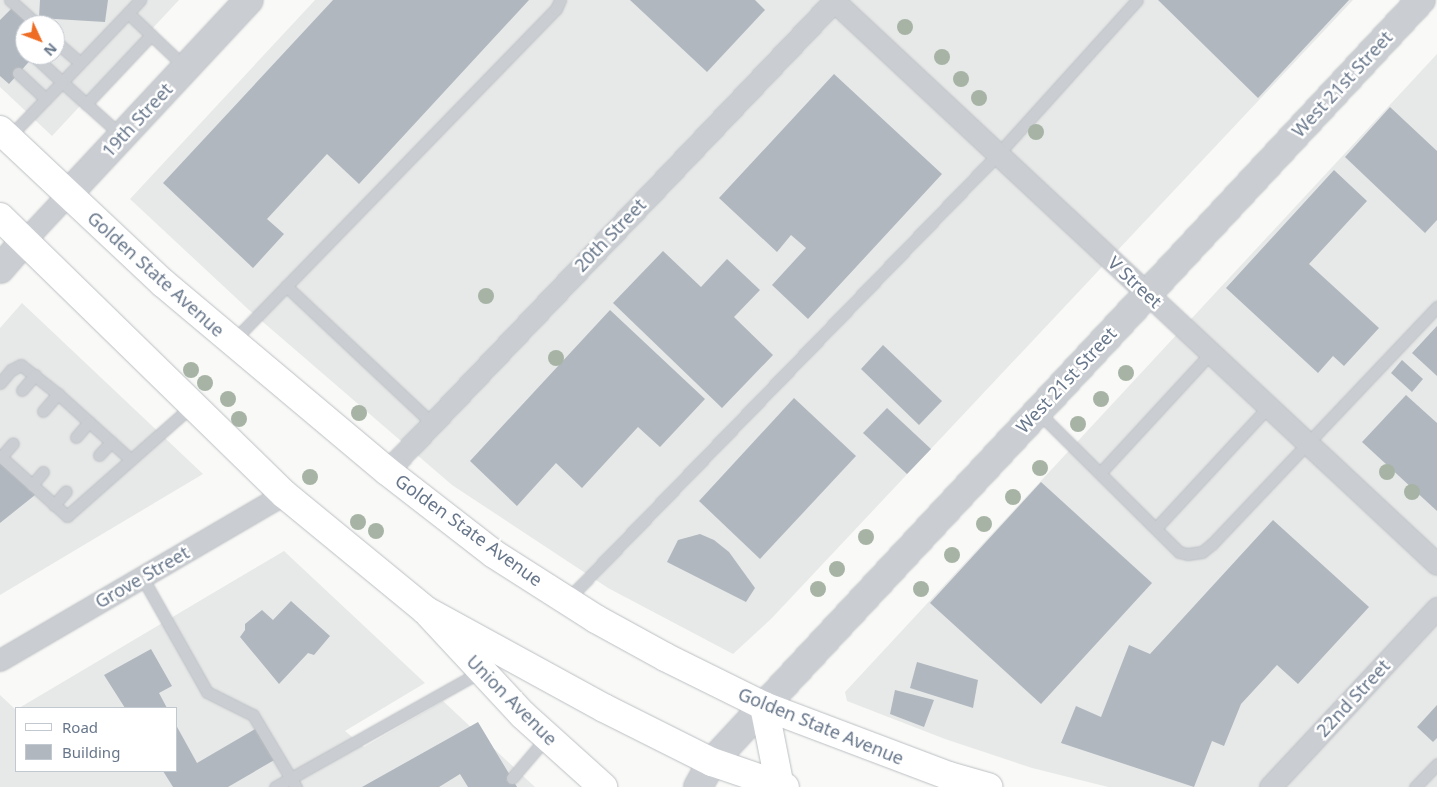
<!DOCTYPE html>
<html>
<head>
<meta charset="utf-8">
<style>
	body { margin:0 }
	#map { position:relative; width:1437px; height:787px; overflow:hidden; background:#f9faf7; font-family:"Noto Sans",sans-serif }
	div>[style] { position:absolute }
	.built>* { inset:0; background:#e7e9e8 }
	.building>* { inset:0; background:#b0b7be }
	.roads { filter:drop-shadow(0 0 1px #bbbec3) drop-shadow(0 0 1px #bbbec3) }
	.service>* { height:11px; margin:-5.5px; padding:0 5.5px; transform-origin:5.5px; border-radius:5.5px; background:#cacdd1 }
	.minor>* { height:21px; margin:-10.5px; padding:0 10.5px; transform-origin:10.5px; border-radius:10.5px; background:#cacdd1 }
	.tertiary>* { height:28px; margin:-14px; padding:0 14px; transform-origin:14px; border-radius:14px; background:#cacdd1 }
	.primary>* { height:28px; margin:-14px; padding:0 14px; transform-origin:14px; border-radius:14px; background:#fff }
	.trunk>* { height:28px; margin:-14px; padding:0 14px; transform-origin:14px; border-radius:14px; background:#fff }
	.trees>* { width:16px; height:16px; margin:-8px; border-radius:50%; background:#a7b4a5 }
	span { translate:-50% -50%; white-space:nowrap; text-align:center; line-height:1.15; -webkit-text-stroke:5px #fff; paint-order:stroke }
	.street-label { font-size:18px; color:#67768a }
	.legend { position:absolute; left:15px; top:707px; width:162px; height:65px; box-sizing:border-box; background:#fff; border:1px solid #c2c8d0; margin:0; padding:6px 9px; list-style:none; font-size:15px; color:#67768a }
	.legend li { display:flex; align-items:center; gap:10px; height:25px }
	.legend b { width:25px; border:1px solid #c2c8d0 }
	.north { position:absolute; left:15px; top:15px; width:50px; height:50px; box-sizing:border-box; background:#fff; border:1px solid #c2c8d0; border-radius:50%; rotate:133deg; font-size:14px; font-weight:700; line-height:20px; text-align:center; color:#67768a }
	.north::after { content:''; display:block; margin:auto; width:18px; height:22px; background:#ee6c23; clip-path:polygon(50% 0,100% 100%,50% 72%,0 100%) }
</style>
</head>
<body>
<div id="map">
	<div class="built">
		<div style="clip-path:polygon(evenodd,0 0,179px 0,52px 136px,0 87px,0 0,25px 25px,55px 25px,55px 55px,25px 55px,25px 25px)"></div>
		<div style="clip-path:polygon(315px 0,1353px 0,771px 619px,733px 654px,608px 588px,452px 485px,249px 310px,130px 199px)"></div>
		<div style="clip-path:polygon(1437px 54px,1437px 787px,1108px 787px,1032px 768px,945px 739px,847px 701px,845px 692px)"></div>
		<div style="clip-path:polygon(22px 303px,203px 474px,0 595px,0 328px)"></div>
		<div style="clip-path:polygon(284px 551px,425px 683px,345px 731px,364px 747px,443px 701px,535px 787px,0 787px,0 695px,16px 710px,16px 771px,176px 771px,176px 708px,19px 708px)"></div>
	</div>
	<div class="building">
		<div style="clip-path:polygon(40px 0,108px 0,105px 22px,39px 18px)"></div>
		<div style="clip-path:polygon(333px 0,529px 0,359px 184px,327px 154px,267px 219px,284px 234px,253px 268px,163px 183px)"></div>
		<div style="clip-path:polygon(630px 0,755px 0,765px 10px,707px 72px)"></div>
		<div style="clip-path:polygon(1158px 0,1349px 0,1258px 98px)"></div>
		<div style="clip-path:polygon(12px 8px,30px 25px,25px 25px,25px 55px,35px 55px,9px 84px,0 76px,0 20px)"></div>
		<div style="clip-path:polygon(834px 74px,942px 174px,808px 319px,772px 285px,806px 248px,791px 235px,777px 252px,719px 198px)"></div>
		<div style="clip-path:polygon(1390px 107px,1437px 151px,1437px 220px,1425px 233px,1345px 157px)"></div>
		<div style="clip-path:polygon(1334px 170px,1367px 201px,1309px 264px,1379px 328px,1344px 366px,1333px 356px,1318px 373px,1226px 288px)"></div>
		<div style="clip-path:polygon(663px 251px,701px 287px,727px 259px,760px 290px,734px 317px,773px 355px,722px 408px,613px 303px)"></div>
		<div style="clip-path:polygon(610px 310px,705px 399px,660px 447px,638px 427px,582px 488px,556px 463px,517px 506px,470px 461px)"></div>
		<div style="clip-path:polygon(1437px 326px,1437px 376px,1412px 353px)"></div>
		<div style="clip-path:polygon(883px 345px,942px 401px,919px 425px,861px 369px)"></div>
		<div style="clip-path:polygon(1402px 360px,1423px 379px,1412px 392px,1391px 373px)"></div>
		<div style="clip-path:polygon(1406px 395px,1437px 423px,1437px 511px,1362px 442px)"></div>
		<div style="clip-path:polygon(794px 398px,856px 456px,760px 559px,699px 501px)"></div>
		<div style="clip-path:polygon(887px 408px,931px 449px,907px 474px,863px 433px)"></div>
		<div style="clip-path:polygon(2px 449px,40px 491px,0 523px,0 450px)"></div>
		<div style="clip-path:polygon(1041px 482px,1152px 583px,1041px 704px,930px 603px)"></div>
		<div style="clip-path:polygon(1273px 520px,1369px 607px,1298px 684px,1277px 665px,1241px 704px,1224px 746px,1212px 741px,1194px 787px,1061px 743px,1076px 706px,1101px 717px,1129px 645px,1150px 654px)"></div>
		<div style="clip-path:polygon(700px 534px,714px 540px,729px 552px,755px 588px,746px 602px,667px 562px,678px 540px)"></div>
		<div style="clip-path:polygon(291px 601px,330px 636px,314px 655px,308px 653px,279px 684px,240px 637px,245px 630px,245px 624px,262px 610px,273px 620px)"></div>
		<div style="clip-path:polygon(151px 649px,172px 686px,159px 693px,167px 708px,125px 708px,104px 675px)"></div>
		<div style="clip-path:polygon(917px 662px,978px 680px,973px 708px,910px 688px)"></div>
		<div style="clip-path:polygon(895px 690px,934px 700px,924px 727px,890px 714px)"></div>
		<div style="clip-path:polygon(1437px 705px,1437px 738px,1433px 742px,1417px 727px)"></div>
		<div style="clip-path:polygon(478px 722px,517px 787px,468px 787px,460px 774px,439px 787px,362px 787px)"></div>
		<div style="clip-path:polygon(176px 725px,197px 763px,257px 728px,276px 759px,228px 787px,173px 787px,163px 771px,176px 771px)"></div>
	</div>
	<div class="roads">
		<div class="service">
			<div style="left:10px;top:0;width:38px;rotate:42deg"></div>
			<div style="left:128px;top:13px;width:18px;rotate:-47deg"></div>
			<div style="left:55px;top:41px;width:33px;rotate:41deg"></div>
			<div style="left:18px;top:73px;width:38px;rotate:43deg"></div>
			<div style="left:86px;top:104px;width:95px;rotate:-46.7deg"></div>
			<div style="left:122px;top:136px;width:81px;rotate:-138deg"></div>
			<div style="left:62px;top:82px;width:95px;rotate:-46.3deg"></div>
			<div style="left:128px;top:13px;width:80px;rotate:43.5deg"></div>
			<div style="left:8px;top:138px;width:78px;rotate:-46deg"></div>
			<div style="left:62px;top:82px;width:38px;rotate:-137deg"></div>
			<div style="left:286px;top:286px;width:199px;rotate:43.2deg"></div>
			<div style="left:232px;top:342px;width:465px;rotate:-45.8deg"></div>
			<div style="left:556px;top:9px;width:10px;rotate:-66deg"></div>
			<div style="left:0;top:383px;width:17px;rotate:-50deg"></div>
			<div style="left:11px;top:370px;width:11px;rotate:-27deg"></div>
			<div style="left:21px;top:365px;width:47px;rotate:38.1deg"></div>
			<div style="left:58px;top:394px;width:98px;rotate:42.1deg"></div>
			<div style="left:22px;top:390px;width:20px;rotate:-49deg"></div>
			<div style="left:43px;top:411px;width:23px;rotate:-49deg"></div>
			<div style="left:1037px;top:411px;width:200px;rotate:44.8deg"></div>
			<div style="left:1179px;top:552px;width:9px;rotate:13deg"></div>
			<div style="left:1188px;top:554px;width:14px;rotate:-8deg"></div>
			<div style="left:1202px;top:552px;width:13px;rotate:-39deg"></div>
			<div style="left:1212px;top:544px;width:327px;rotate:-46.5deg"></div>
			<div style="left:76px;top:437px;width:20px;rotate:-49deg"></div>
			<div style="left:99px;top:455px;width:18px;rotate:-47deg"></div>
			<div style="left:0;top:456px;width:90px;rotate:41.8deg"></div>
			<div style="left:67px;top:516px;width:168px;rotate:-41.4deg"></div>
			<div style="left:1px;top:457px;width:18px;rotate:-49deg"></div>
			<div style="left:1101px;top:472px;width:162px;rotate:-47.3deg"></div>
			<div style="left:32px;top:485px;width:17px;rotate:-50deg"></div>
			<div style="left:54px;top:505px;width:18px;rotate:-49deg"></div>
			<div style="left:1156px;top:528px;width:165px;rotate:-47.2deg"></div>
			<div style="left:142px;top:577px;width:132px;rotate:60.5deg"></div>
			<div style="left:207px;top:692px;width:51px;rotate:26.6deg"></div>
			<div style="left:253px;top:715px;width:84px;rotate:59.2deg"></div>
			<div style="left:567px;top:600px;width:620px;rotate:-45.98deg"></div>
			<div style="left:998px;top:154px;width:207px;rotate:-47.9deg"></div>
			<div style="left:512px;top:778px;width:54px;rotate:-49.5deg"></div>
			<div style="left:275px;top:787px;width:237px;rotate:-29.3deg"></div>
			<div style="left:1415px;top:787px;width:32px;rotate:-46deg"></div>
		</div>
		<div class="minor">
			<div style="left:833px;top:0;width:826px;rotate:43.04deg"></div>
			<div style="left:25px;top:240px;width:63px;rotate:-46.9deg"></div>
			<div style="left:387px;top:471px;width:650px;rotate:-46.43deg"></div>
			<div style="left:0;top:660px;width:329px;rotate:-30.3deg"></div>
			<div style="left:1270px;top:787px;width:245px;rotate:-47deg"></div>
		</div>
		<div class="tertiary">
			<div style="left:68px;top:194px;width:265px;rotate:-47deg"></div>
			<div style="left:0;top:269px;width:38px;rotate:-49deg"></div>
			<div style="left:698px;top:787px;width:29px;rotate:-61deg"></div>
			<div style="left:712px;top:762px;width:76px;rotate:-47.1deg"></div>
			<div style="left:764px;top:706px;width:964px;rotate:-47.06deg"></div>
		</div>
		<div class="primary">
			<div style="left:429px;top:614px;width:138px;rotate:47.1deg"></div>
			<div style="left:523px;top:715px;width:108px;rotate:42deg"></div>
			<div style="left:764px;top:706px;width:83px;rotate:78.8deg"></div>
		</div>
		<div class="trunk">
			<div style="left:0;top:130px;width:224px;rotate:43.2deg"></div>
			<div style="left:163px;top:283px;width:292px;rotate:40deg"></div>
			<div style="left:387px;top:471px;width:135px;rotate:37.8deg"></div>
			<div style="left:494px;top:554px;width:121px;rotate:32.5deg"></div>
			<div style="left:596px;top:619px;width:79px;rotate:28.8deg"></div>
			<div style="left:665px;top:657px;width:110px;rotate:26.3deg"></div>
			<div style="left:764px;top:706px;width:198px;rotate:20.7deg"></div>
			<div style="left:949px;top:776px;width:41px;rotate:15.8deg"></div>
			<div style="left:0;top:217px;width:397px;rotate:44.3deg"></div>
			<div style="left:284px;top:494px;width:183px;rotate:39.4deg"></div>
			<div style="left:425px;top:610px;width:204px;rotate:28.7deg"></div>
			<div style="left:604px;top:708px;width:121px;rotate:26.6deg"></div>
			<div style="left:712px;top:762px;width:77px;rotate:18.9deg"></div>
		</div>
	</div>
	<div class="trees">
		<div style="left:905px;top:27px"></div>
		<div style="left:942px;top:57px"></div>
		<div style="left:961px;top:79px"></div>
		<div style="left:979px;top:98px"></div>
		<div style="left:1036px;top:132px"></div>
		<div style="left:486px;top:296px"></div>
		<div style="left:556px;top:358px"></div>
		<div style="left:191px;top:370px"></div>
		<div style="left:1126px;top:373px"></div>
		<div style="left:205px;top:383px"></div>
		<div style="left:228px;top:399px"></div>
		<div style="left:1101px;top:399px"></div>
		<div style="left:359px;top:413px"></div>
		<div style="left:239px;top:419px"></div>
		<div style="left:1078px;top:424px"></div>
		<div style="left:1040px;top:468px"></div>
		<div style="left:1387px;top:472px"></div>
		<div style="left:310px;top:477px"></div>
		<div style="left:1412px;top:492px"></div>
		<div style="left:1013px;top:497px"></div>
		<div style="left:358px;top:522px"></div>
		<div style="left:984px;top:524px"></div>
		<div style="left:376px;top:531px"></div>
		<div style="left:866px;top:537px"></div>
		<div style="left:952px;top:555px"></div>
		<div style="left:837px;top:569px"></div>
		<div style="left:818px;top:589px"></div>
		<div style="left:921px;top:589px"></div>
	</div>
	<div class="street-label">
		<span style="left:1342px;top:84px;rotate:-47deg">West 21st Street</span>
		<span style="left:137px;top:120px;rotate:-47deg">19th Street</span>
		<span style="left:610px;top:235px;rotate:-46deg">20th Street</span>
		<span style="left:156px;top:274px;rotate:42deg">Golden State Avenue</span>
		<span style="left:1135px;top:282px;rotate:43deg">V Street</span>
		<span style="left:1066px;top:380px;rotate:-47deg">West 21st Street</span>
		<span style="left:469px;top:530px;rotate:36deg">Golden State Avenue</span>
		<span style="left:142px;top:577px;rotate:-30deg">Grove Street</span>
		<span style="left:1353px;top:698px;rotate:-47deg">22nd Street</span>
		<span style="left:512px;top:700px;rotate:45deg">Union Avenue</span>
		<span style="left:821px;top:726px;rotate:22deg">Golden State Avenue</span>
	</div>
	<ul class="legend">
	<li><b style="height:6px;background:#fff"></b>Road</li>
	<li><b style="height:14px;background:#b0b7be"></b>Building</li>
	</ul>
	<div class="north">N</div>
</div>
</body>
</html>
